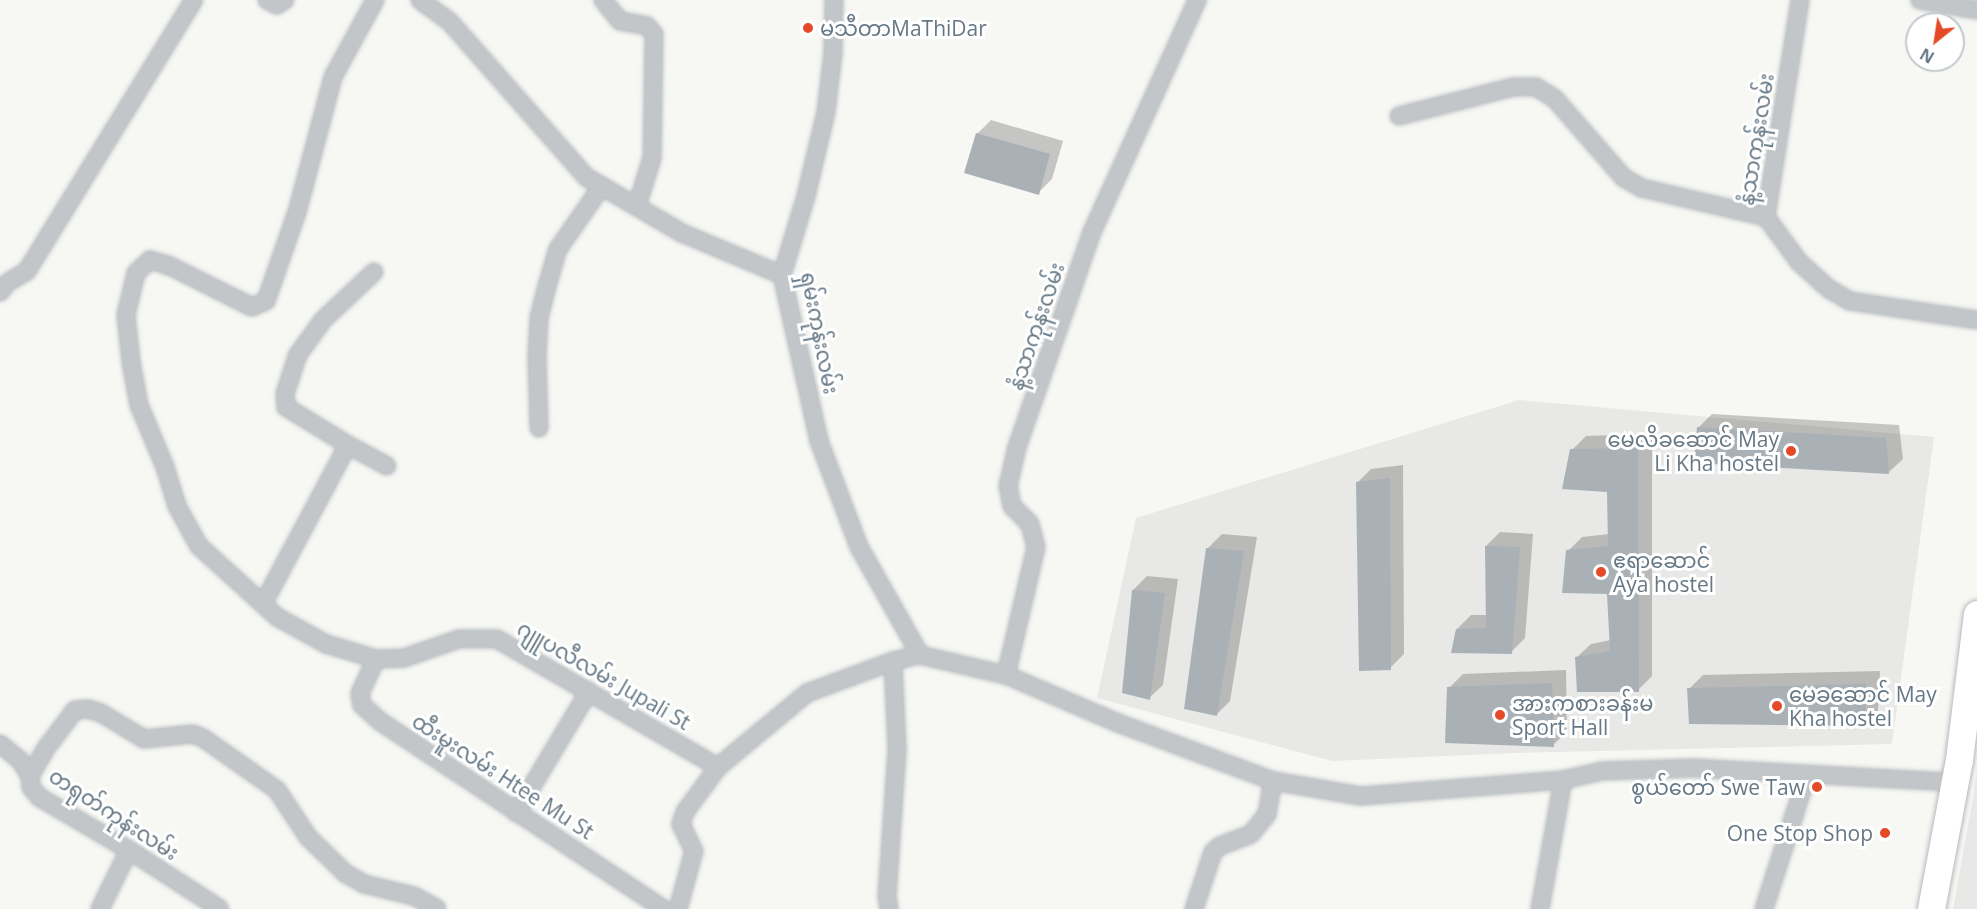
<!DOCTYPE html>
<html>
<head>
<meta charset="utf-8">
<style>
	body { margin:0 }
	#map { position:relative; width:1977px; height:909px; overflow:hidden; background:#f7f7f4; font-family:"Open Sans","Noto Sans Myanmar",sans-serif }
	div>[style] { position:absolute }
	.built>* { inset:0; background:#e8e8e7 }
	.shadow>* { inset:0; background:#0003 }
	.building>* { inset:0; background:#a9b1b7 }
	.roads { filter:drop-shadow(0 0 2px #b5babd) drop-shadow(0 0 2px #b5babd) }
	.street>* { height:16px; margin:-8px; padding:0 8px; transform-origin:8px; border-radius:8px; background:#c2c6c9 }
	.primary>* { height:27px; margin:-13.5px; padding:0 13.5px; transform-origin:13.5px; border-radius:13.5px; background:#fff }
	.dots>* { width:16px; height:16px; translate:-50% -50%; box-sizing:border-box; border:3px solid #fff; border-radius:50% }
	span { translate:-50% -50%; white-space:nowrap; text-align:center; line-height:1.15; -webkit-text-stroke:6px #fff; paint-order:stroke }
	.poi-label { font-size:21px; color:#667885 }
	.left { translate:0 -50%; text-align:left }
	.right { translate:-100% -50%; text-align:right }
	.street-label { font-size:21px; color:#667885 }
	.north { position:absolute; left:1905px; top:12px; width:60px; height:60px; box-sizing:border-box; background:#fff; border:2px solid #c2c9ce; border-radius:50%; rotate:210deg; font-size:16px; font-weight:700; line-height:24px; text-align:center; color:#667885 }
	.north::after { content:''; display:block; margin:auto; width:21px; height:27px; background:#e44a27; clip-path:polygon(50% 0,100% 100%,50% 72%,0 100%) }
</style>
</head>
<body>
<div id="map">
	<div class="built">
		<div style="clip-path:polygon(1519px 400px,1934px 437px,1892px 744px,1514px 753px,1332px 761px,1097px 698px,1136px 518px)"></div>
		<div style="clip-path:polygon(1977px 769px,1977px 909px,1953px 909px,1973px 798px)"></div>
	</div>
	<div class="shadow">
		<div style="clip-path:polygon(991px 120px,1063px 141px,1052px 179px,1038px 193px,977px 134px)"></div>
		<div style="clip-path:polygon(1712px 414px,1899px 425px,1903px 459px,1889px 472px,1698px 428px)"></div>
		<div style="clip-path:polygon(1652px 434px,1652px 676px,1638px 690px,1577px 657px,1591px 644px,1611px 640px,1609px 593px,1568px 551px,1582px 537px,1609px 534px,1609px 491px,1572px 450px,1586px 436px)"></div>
		<div style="clip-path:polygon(1403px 465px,1404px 654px,1390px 668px,1357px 483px,1371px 469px)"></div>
		<div style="clip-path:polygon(1500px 532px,1533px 534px,1525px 638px,1511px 652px,1457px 629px,1471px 615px,1487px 615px,1486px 546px)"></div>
		<div style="clip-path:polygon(1222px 534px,1257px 537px,1230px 701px,1216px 715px,1208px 548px)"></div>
		<div style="clip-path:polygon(1147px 576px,1178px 579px,1163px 685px,1149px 698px,1133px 590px)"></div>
		<div style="clip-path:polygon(1566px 670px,1567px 732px,1553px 745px,1449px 688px,1463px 674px)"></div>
		<div style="clip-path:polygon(1880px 671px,1878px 711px,1864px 724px,1689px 689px,1703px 675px)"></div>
	</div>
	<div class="building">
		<div style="clip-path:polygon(976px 133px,1050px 154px,1039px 195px,964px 173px)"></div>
		<div style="clip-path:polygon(1697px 427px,1886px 438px,1889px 474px,1694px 463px)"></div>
		<div style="clip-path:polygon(1638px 448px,1639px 692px,1577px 692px,1575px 657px,1610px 651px,1607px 594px,1562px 593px,1566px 550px,1608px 546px,1607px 492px,1562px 489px,1570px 449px)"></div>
		<div style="clip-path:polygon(1390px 478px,1391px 670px,1359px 671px,1356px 482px)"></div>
		<div style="clip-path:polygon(1485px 546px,1520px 547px,1512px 654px,1451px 653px,1456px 629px,1486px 628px)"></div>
		<div style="clip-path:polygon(1206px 548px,1244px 551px,1217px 716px,1184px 709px)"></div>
		<div style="clip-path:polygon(1132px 590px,1165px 593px,1150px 700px,1122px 693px)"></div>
		<div style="clip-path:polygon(1552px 683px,1554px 747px,1445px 743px,1447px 687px)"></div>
		<div style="clip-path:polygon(1866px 684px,1865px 726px,1689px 724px,1687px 688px)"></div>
	</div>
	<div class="roads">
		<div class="street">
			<div style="left:267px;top:0;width:11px;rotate:27deg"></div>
			<div style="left:277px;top:5px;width:9px;rotate:-32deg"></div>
			<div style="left:375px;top:0;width:88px;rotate:118.6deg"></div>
			<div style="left:333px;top:77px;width:140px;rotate:104.9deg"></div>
			<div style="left:297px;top:212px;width:94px;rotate:109.2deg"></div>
			<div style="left:266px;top:301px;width:15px;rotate:157deg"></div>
			<div style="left:252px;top:307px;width:92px;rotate:-153.4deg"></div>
			<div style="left:170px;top:266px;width:21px;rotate:-163deg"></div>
			<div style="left:150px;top:260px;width:19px;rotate:137deg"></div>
			<div style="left:136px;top:273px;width:43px;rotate:103.4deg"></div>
			<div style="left:126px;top:315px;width:47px;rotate:83.9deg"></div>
			<div style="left:131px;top:362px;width:44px;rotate:79.5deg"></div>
			<div style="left:139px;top:405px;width:67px;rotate:67.2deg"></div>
			<div style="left:165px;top:467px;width:41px;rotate:72.9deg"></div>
			<div style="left:177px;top:506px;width:46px;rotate:61.2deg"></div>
			<div style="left:199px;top:546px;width:105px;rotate:42.3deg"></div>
			<div style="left:277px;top:617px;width:56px;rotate:28.9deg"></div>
			<div style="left:326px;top:644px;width:52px;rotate:16.7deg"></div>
			<div style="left:376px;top:659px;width:28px;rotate:-2deg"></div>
			<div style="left:404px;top:658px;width:58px;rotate:-19.1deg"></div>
			<div style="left:459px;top:639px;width:38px"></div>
			<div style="left:497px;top:639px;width:255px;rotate:30.1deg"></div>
			<div style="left:420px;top:0;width:37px;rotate:36deg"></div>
			<div style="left:450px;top:22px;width:206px;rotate:48.7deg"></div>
			<div style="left:586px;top:177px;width:111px;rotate:30.3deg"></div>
			<div style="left:682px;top:233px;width:108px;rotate:22.8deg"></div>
			<div style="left:603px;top:0;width:27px;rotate:51deg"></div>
			<div style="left:620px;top:21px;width:27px;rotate:10deg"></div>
			<div style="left:647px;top:26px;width:11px;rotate:49deg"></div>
			<div style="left:654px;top:34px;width:124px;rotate:90.9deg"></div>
			<div style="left:652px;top:158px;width:50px;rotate:107.4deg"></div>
			<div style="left:834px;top:0;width:53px;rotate:91.1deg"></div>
			<div style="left:833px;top:53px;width:59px;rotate:96.8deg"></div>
			<div style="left:826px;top:112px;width:86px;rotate:103.4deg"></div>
			<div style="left:806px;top:196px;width:83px;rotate:106.9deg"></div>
			<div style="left:782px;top:275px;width:170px;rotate:77.4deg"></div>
			<div style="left:819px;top:441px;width:113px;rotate:69.3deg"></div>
			<div style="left:859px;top:547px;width:124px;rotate:60.5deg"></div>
			<div style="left:1800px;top:0;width:220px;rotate:98.9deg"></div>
			<div style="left:1766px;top:217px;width:56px;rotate:53.7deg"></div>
			<div style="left:1799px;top:262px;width:40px;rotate:42deg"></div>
			<div style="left:1829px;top:289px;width:24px;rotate:30deg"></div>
			<div style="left:1850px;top:301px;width:128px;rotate:8.5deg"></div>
			<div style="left:1920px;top:0;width:58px;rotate:10deg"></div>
			<div style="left:1399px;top:116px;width:119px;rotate:-14.2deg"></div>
			<div style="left:1514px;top:87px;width:22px"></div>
			<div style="left:1536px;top:87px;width:22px;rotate:32deg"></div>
			<div style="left:1555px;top:99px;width:105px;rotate:48.9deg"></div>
			<div style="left:1624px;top:178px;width:21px;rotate:29deg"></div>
			<div style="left:1642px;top:188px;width:127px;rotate:13.2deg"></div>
			<div style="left:0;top:292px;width:11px;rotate:-52deg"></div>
			<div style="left:7px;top:283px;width:23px;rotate:-31deg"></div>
			<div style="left:27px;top:271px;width:318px;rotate:-58.4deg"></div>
			<div style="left:539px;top:428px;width:72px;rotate:-91.6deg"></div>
			<div style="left:537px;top:356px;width:38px;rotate:-87deg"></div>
			<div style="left:539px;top:318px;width:36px;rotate:-76deg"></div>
			<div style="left:548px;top:283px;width:35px;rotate:-74deg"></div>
			<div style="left:558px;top:249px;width:77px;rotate:-55.1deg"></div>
			<div style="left:348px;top:445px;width:44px;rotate:28.3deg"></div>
			<div style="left:263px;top:604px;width:180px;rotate:-61.9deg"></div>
			<div style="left:348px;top:445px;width:73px;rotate:-148.5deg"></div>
			<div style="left:286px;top:407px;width:13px;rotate:-94deg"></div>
			<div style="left:285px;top:394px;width:40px;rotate:-72deg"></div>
			<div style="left:297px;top:356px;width:44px;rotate:-54.2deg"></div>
			<div style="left:323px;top:320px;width:70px;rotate:-43.3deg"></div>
			<div style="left:376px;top:659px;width:38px;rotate:115deg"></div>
			<div style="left:360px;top:694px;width:11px;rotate:80deg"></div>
			<div style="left:362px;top:705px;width:25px;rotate:42deg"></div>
			<div style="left:381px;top:722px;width:339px;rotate:33.5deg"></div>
			<div style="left:1006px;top:675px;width:131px;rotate:-76.8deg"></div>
			<div style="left:1036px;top:547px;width:24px;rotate:-105deg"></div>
			<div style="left:1030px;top:524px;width:25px;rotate:-135deg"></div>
			<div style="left:1012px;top:506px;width:20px;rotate:-101deg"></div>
			<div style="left:1008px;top:486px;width:37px;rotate:-77deg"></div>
			<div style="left:1016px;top:450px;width:231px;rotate:-70.8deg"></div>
			<div style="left:1092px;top:232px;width:255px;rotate:-65.6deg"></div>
			<div style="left:0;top:744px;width:26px;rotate:39deg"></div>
			<div style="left:20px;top:760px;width:19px;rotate:58deg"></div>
			<div style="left:30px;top:776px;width:11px;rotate:85deg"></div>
			<div style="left:31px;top:787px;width:13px;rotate:51deg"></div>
			<div style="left:39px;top:797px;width:104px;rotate:30.5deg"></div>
			<div style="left:129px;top:850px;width:108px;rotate:33deg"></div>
			<div style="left:30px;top:776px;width:34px;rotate:-60deg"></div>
			<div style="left:47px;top:747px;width:46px;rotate:-52.9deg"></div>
			<div style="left:75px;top:710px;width:13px;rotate:-4deg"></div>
			<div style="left:88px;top:709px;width:14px;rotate:17deg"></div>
			<div style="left:101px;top:713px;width:50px;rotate:31.2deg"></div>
			<div style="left:144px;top:739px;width:49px;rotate:-5.8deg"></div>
			<div style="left:193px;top:734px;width:11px;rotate:22deg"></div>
			<div style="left:203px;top:738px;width:90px;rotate:35.1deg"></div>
			<div style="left:277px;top:790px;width:56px;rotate:56.6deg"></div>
			<div style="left:308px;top:837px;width:52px;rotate:44.2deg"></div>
			<div style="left:345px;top:873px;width:22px;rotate:30deg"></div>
			<div style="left:364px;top:884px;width:51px;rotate:13.5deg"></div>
			<div style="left:414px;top:896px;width:26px;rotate:29deg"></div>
			<div style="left:516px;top:813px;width:142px;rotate:-59.1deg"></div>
			<div style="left:100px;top:909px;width:66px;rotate:-63.8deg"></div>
			<div style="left:678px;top:909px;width:60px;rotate:-74.6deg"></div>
			<div style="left:694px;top:851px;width:30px;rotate:-116deg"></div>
			<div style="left:681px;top:824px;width:13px;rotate:-72deg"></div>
			<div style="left:685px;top:812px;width:56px;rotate:-53.7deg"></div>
			<div style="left:718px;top:767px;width:116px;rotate:-39.7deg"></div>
			<div style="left:807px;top:693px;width:92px;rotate:-20.4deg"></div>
			<div style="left:893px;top:661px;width:28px;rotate:-13deg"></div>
			<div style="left:920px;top:655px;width:88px;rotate:13.1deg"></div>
			<div style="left:1006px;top:675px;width:122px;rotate:23.2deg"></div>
			<div style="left:1118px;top:723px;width:165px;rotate:20.5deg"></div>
			<div style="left:1273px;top:781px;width:89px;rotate:9.7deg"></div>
			<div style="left:1361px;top:796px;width:203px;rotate:-4.5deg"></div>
			<div style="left:1563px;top:780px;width:40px;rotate:-13deg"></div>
			<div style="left:1602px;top:771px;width:91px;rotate:-1.9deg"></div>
			<div style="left:1693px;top:768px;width:261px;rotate:3.1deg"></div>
			<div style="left:889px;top:909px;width:12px;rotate:-99deg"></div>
			<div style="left:887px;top:897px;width:148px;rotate:-86.1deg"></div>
			<div style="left:897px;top:749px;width:88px;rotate:-92.6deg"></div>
			<div style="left:1194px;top:909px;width:60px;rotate:-71.6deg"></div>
			<div style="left:1213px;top:852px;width:9px;rotate:-41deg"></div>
			<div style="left:1220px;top:846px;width:33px;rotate:-21deg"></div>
			<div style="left:1251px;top:834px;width:26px;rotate:-51deg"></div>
			<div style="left:1267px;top:814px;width:34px;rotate:-80deg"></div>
			<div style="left:1540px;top:909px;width:131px;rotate:-79.9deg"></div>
			<div style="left:1764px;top:909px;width:141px;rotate:-72.2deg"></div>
		</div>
		<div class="primary">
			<div style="left:1931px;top:909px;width:152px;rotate:-79.4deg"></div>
			<div style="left:1959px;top:760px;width:147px;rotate:-83deg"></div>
		</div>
	</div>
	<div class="dots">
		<div style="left:808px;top:28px;background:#e44a27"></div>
		<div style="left:1791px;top:451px;background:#e44a27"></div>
		<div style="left:1601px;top:572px;background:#e44a27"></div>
		<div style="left:1777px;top:706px;background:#e44a27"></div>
		<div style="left:1500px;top:715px;background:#e44a27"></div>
		<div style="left:1817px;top:787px;background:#e44a27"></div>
		<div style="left:1885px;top:833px;background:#e44a27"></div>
	</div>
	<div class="poi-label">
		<span class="left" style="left:820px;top:28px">မသီတာMaThiDar</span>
		<span class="right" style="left:1779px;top:451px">မေလိခဆောင် May<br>Li Kha hostel</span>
		<span class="left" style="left:1613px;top:572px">ဧရာဆောင်<br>Aya hostel</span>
		<span class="left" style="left:1789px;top:706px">မေခဆောင် May<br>Kha hostel</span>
		<span class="left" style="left:1512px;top:715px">အားကစားခန်းမ<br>Sport Hall</span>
		<span class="right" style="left:1805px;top:787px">စွယ်တော် Swe Taw</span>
		<span class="right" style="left:1873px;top:833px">One Stop Shop</span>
	</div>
	<div class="street-label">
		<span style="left:1756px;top:139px;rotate:-81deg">နံ့သာကုန်းလမ်း</span>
		<span style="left:1036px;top:326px;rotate:-71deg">နံ့သာကုန်းလမ်း</span>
		<span style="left:820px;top:333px;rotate:79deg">ရှမ်းကုန်းလမ်း</span>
		<span style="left:604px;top:675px;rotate:30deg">ဂျူပလီလမ်း Jupali St</span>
		<span style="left:503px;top:776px;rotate:33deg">ထီးမူးလမ်း Htee Mu St</span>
		<span style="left:114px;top:814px;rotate:33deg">တရုတ်ကုန်းလမ်း</span>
	</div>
	<div class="north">N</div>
</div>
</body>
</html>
